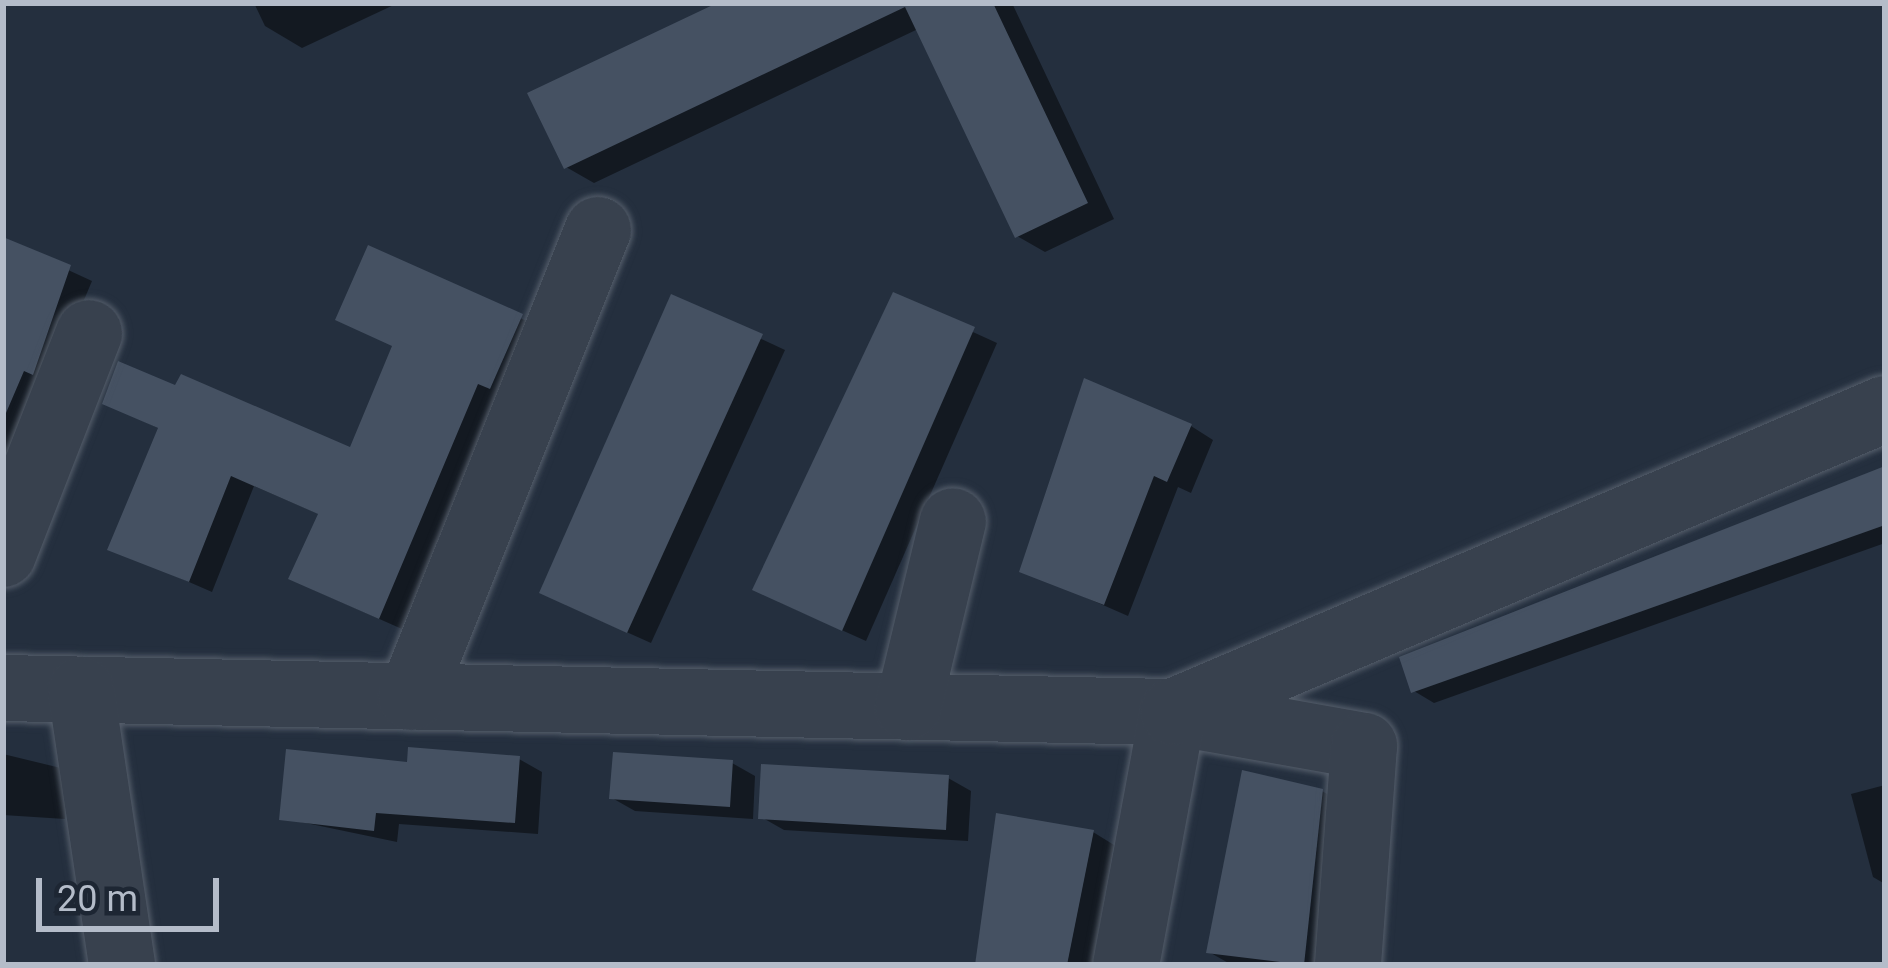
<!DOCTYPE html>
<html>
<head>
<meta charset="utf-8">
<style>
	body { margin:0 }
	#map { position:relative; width:1888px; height:968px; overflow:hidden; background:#242f3e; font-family:Roboto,sans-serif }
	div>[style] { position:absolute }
	.shadow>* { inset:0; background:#0007 }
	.building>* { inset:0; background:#455162 }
	.roads { filter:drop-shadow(0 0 3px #565f6c) drop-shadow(0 0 3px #565f6c) }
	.minor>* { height:66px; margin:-33px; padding:0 33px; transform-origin:33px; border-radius:33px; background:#38414e }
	span { translate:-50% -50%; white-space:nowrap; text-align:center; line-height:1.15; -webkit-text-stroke:9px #1d2633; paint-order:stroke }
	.frame { position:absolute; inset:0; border:6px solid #b4bcc9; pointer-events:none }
	.scale { position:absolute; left:36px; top:878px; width:183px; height:54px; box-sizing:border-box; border:6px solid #b4bcc9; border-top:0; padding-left:15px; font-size:36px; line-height:42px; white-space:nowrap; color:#b4bcc9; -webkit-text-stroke:9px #1d2633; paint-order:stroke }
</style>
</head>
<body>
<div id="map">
	<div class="shadow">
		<div style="clip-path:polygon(254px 3px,398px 3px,302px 48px,265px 26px)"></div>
		<div style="clip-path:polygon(724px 3px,1012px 3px,1114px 219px,1045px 252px,1017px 236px,918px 29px,594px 183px,566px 167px)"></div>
		<div style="clip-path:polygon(3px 240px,92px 281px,3px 492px)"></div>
		<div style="clip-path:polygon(370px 249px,544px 329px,501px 394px,402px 629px,314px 590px,321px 515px,254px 486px,212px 592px,111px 548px,160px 429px,105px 403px,352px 451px,395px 347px)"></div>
		<div style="clip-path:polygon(894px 296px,997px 343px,866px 641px,779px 602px)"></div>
		<div style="clip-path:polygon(673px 298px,785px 350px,651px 643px,566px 605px)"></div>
		<div style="clip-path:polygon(1191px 426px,1213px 440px,1191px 493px,1178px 487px,1128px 616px,1023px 570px)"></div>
		<div style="clip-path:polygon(1885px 469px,1885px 543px,1434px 703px,1414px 691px,1402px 658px)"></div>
		<div style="clip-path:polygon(3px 754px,69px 770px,65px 819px,3px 815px)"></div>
		<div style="clip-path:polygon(519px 759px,542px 772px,538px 834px,399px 824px,397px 842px,282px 818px,410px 766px)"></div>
		<div style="clip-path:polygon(732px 763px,755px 776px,753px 819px,635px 811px,612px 798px)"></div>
		<div style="clip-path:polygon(948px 778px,971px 791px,968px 841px,784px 830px,761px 817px)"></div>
		<div style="clip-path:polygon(1885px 785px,1885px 884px,1873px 877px,1851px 794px)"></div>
		<div style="clip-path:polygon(1322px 791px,1345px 805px,1328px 965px,1232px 965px,1209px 952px)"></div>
		<div style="clip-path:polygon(1093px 832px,1114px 845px,1093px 965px,977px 965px)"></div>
	</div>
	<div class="building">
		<div style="clip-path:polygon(717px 3px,993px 3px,1088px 203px,1015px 238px,905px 7px,564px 169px,527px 93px)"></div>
		<div style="clip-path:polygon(3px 237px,71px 265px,33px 375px,24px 371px,3px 420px)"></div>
		<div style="clip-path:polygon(368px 245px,523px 314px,490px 389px,478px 384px,379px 619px,288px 579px,318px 514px,231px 476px,189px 582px,107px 550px,158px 428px,102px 404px,118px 361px,175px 385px,181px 374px,350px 447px,392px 346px,335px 320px)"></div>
		<div style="clip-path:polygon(893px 292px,975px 327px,842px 631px,752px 590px)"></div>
		<div style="clip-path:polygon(671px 294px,763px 334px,627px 633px,539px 593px)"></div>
		<div style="clip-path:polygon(1084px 378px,1192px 424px,1167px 482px,1154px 476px,1104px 605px,1019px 572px)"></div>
		<div style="clip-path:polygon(1885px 466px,1885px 525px,1411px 693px,1399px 657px)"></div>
		<div style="clip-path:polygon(408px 747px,520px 756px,515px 823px,376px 813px,374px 831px,279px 820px,286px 749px,407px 762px)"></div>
		<div style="clip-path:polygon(613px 752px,733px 760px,730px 807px,609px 799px)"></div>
		<div style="clip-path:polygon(761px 764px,949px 775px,946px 830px,758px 819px)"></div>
		<div style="clip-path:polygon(1242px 770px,1323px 789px,1304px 965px,1206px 953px)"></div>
		<div style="clip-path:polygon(996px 813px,1094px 830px,1067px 965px,975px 965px)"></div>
	</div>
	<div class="roads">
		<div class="minor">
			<div style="left:3px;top:554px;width:237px;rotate:-68.7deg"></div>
			<div style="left:3px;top:688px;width:1170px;rotate:1.18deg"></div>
			<div style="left:1173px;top:712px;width:194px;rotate:10.1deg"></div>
			<div style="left:1364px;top:746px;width:220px;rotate:94.2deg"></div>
			<div style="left:81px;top:690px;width:278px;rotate:81.5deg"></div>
			<div style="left:411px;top:697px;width:503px;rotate:-68.18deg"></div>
			<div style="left:908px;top:707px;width:191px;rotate:-76.4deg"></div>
			<div style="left:1126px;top:965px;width:257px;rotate:-79.5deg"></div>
			<div style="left:1173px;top:712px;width:774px;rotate:-23.05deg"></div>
		</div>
	</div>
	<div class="frame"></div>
	<div class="scale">20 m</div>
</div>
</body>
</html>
